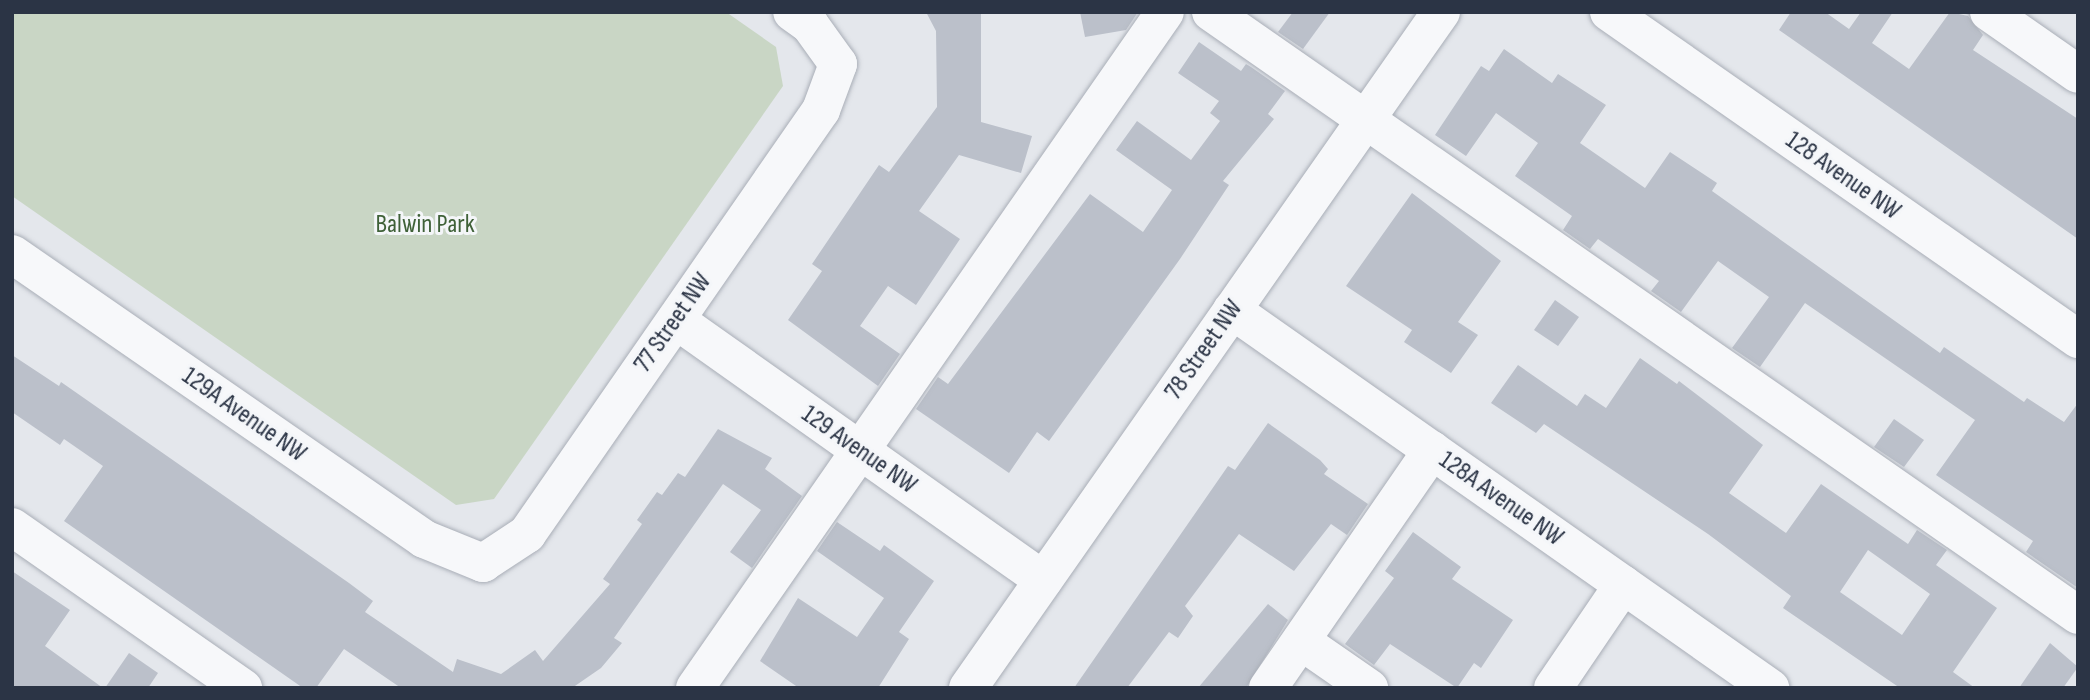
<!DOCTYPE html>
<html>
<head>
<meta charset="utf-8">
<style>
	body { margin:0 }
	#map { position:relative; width:2090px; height:700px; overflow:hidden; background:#e4e7ec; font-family:"Sofia Sans Condensed",sans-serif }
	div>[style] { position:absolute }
	.green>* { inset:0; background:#c9d6c5 }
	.building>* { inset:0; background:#bbc0ca }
	.roads { filter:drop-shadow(0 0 2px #a9aeb7) drop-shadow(0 0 2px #a9aeb7) }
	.minor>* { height:38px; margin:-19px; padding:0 19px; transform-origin:19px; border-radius:19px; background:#f7f8fa }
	span { translate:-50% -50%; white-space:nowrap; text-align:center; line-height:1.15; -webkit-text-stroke:6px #f4f6f9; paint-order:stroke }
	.street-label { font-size:26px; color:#2b3445 }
	.park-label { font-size:26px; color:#3f6138 }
	.frame { position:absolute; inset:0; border:14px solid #2b3445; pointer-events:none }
</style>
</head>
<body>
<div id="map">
	<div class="green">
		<div style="clip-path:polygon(12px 12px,726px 12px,776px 47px,783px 86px,494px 499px,456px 505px,12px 196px)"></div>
	</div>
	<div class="building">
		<div style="clip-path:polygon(926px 12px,981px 12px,981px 122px,1032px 136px,1021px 173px,959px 155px,919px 211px,960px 239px,916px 305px,888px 286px,860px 326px,900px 354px,878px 386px,788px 320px,822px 271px,812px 264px,879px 165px,889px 172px,937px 107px,936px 31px)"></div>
		<div style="clip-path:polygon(1080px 12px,1138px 12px,1126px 30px,1085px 37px)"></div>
		<div style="clip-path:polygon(1293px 12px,1330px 12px,1303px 49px,1278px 32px)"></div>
		<div style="clip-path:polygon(1791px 12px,1825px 12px,1849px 29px,1861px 12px,1893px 12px,1872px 43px,1909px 69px,1950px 12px,1968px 16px,1983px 35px,1973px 50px,2078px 119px,2078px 239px,1779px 30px)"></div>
		<div style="clip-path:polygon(1199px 42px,1241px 71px,1246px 64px,1251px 67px,1285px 91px,1268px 114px,1274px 119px,1223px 181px,1229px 185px,1180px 259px,1049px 441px,1037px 432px,1009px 473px,916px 409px,938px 377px,948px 384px,1090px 194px,1143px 232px,1172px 190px,1116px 150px,1137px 121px,1191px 160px,1220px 121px,1210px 113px,1219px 101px,1178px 73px)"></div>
		<div style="clip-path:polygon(1504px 49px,1552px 83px,1558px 74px,1606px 105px,1580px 143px,1645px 188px,1670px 152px,1717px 183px,1712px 191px,1940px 353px,1944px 347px,2024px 402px,2027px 398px,2064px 422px,2078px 403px,2078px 588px,2026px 552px,2033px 541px,1936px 475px,1975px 420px,1805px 303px,1760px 367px,1732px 348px,1769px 297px,1718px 261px,1681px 312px,1651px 291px,1659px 281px,1598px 239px,1590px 249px,1563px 230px,1572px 216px,1515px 176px,1538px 143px,1496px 113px,1466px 156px,1435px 135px,1481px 66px,1489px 71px)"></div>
		<div style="clip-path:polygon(1412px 193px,1501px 261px,1458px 322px,1478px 335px,1451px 373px,1404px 342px,1412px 330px,1346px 286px)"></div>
		<div style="clip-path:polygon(1555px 300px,1579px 317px,1558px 346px,1534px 330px)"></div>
		<div style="clip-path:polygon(12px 355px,59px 386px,61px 382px,349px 583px,373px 601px,365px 612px,453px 672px,457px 659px,501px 674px,535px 650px,543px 661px,610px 584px,603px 579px,642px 524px,637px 520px,657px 492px,662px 495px,678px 473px,685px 477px,718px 429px,772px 458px,765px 469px,802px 496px,752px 568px,730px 552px,761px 510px,723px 484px,614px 638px,622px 643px,601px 668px,572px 688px,401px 688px,344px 649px,316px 688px,303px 688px,64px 521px,103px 466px,64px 439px,60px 445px,12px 412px)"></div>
		<div style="clip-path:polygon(evenodd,1640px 358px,1677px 384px,1679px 381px,1763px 445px,1729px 493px,1786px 533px,1821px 484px,1908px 544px,1917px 530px,1947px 550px,1936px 565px,1997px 608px,1953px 672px,1975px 688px,1900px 688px,1783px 608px,1791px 596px,1708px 534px,1544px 424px,1536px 433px,1491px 403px,1518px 365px,1577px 406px,1585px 394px,1606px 408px,1640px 358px,1868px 550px,1930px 594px,1902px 635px,1840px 592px,1868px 550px)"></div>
		<div style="clip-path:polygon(1894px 419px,1924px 440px,1904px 467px,1874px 447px)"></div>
		<div style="clip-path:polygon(1268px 423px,1320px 460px,1328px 469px,1324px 474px,1368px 504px,1347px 535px,1331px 524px,1294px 571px,1239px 534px,1185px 606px,1193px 616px,1178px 638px,1169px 632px,1127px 688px,1074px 688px,1228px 466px,1235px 470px)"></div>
		<div style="clip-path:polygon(837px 522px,880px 551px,884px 545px,934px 581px,899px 632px,909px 639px,878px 688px,799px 688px,760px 661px,798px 598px,857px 637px,884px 598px,817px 551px)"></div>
		<div style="clip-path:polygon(1413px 532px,1461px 567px,1452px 579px,1513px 620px,1481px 668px,1474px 663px,1457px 688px,1390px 644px,1374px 665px,1345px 644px,1394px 578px,1385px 571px)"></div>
		<div style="clip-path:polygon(12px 571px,70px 610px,45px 646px,103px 688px,12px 688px)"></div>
		<div style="clip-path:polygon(1268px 604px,1288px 620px,1246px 688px,1198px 688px)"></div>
		<div style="clip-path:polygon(2050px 643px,2078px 667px,2063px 688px,2019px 688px)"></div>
		<div style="clip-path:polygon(129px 653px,158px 673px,148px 688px,105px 688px)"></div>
	</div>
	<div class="roads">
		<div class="minor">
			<div style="left:1211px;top:12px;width:1056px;rotate:34.82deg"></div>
			<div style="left:1609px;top:12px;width:572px;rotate:34.89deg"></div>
			<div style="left:1989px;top:12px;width:108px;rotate:34.9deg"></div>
			<div style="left:12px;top:254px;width:501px;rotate:34.67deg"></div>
			<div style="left:424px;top:539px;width:64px;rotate:22.1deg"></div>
			<div style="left:483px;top:563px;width:53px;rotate:-33.4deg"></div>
			<div style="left:527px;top:534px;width:516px;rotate:-55.26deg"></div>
			<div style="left:821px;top:110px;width:49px;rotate:-69.7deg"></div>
			<div style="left:838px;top:64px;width:48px;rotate:-125.7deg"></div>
			<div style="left:810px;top:25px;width:22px;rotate:-144deg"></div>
			<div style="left:1232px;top:310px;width:658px;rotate:35.09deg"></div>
			<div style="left:676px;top:320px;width:450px;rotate:35.3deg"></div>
			<div style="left:12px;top:527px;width:282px;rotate:34.9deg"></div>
			<div style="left:1301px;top:641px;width:83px;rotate:34.7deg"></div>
			<div style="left:695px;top:688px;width:823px;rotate:-55.19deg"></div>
			<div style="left:968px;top:688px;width:825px;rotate:-55.02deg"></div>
			<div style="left:1268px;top:688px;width:289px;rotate:-55.4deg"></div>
			<div style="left:1553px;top:688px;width:125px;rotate:-55.8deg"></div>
		</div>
	</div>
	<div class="street-label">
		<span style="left:1843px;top:176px;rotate:35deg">128 Avenue NW</span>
		<span style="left:673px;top:323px;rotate:-55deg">77 Street NW</span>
		<span style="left:1204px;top:350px;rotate:-55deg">78 Street NW</span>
		<span style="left:244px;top:415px;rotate:35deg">129A Avenue NW</span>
		<span style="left:859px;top:450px;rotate:35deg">129 Avenue NW</span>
		<span style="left:1501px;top:499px;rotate:35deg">128A Avenue NW</span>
	</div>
	<div class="park-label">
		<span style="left:425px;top:225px">Balwin Park</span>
	</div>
	<div class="frame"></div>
</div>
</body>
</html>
